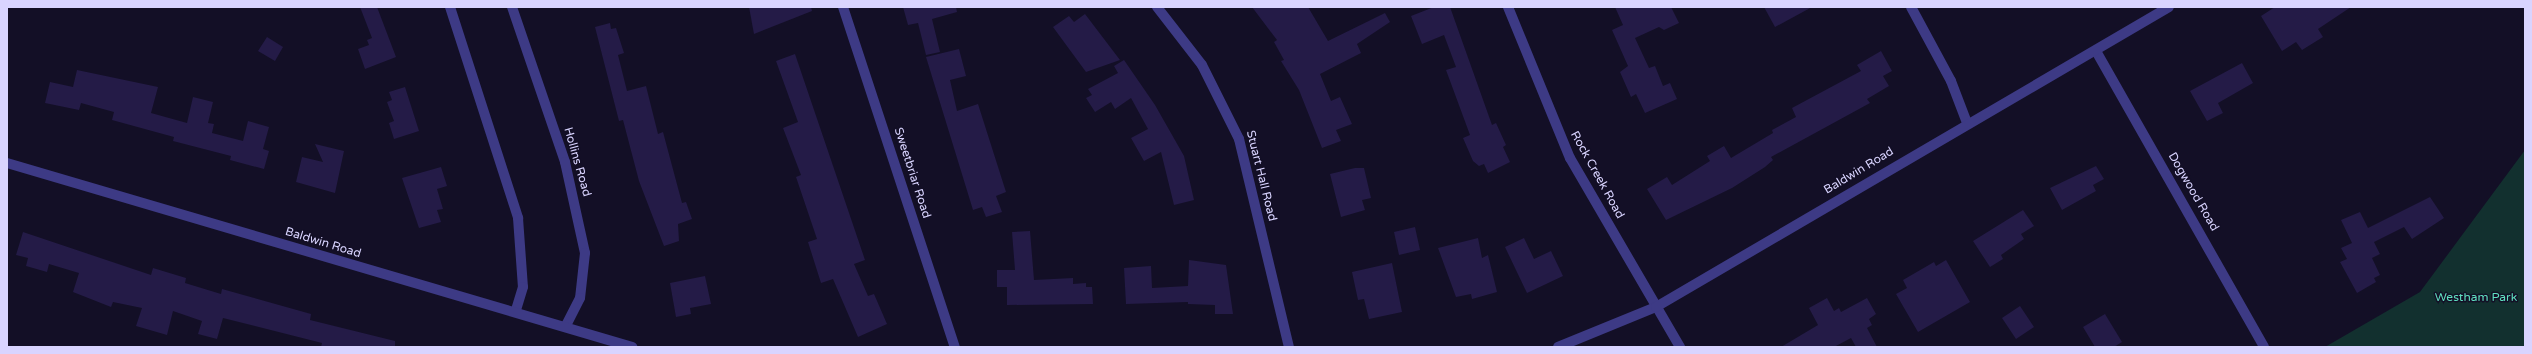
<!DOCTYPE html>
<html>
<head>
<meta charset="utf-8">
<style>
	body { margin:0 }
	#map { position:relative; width:2532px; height:354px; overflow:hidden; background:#130f26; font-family:"Varela Round",sans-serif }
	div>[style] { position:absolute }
	.green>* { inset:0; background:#12302f }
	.building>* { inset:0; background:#241b47 }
	.minor>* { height:10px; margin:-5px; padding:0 5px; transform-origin:5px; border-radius:5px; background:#3d3a85 }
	span { translate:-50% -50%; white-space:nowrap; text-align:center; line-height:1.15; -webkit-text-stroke:3px #130f26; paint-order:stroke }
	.street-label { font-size:12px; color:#d9d4ff }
	.park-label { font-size:12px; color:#5fe0c0 }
	.frame { position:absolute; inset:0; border:8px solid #d9d4ff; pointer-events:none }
</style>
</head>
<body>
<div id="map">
	<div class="green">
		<div style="clip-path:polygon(2525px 150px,2525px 347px,2325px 347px,2420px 292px)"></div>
	</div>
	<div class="building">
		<div style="clip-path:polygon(360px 7px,377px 7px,396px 57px,365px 69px,358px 49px,369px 45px,367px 40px,372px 38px)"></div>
		<div style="clip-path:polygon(749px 7px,811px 7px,812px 11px,754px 34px)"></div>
		<div style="clip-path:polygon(903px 7px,956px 7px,957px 12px,932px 19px,940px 52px,926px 55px,918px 23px,908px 25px)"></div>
		<div style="clip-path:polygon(1252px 7px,1308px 7px,1328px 41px,1385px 13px,1390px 22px,1357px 44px,1361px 53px,1320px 74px,1331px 101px,1340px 97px,1352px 124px,1336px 130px,1341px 141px,1322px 148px,1299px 90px,1281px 61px,1284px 60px,1274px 42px,1277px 40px)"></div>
		<div style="clip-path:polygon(1434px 7px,1450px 7px,1492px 125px,1496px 123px,1506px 145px,1503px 147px,1510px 162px,1488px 173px,1484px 164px,1479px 166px,1473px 161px,1463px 138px,1470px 135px,1446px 70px,1456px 67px,1444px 35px,1422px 44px,1411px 16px)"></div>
		<div style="clip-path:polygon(1615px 7px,1671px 7px,1679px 23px,1664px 30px,1659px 27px,1635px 38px,1649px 68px,1655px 66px,1663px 86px,1670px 83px,1677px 99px,1645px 113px,1636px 94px,1631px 97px,1620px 72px,1628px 66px,1612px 30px,1623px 25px)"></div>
		<div style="clip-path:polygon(1764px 7px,1812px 7px,1775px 27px)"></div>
		<div style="clip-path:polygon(2275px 7px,2351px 7px,2318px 29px,2323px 37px,2302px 50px,2296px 42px,2282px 51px,2261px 16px)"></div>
		<div style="clip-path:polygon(1085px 14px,1120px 60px,1086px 72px,1053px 27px,1069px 16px,1074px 22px)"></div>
		<div style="clip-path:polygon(610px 23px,611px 29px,616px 28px,624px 53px,618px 55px,627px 91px,646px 86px,658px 134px,663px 132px,682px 203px,686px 202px,692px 219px,678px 224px,679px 241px,664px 246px,639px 181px,623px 120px,619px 121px,595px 27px)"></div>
		<div style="clip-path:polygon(267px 37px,283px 47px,275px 61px,258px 51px)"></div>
		<div style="clip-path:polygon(959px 49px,966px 76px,950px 80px,957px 111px,978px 104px,1006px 192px,996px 196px,1002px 212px,986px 217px,982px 207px,973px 210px,926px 57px)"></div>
		<div style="clip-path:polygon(1881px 51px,1892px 71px,1883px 76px,1889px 86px,1867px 99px,1870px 103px,1771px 157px,1773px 160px,1765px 167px,1732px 188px,1666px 220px,1647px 189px,1667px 177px,1672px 185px,1710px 161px,1707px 156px,1724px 146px,1731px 158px,1773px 133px,1772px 130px,1796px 117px,1792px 108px,1861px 71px,1857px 65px)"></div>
		<div style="clip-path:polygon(795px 54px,865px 260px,854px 264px,868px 296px,874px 294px,887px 324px,858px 337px,833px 279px,821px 283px,808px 242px,817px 239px,796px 177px,801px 175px,783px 128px,798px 122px,776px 61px)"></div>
		<div style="clip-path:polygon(1124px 60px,1155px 105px,1184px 156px,1194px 200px,1174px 205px,1161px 152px,1144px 161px,1131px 138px,1148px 129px,1131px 98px,1115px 109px,1111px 102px,1095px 112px,1086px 98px,1092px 95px,1088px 89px,1118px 73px,1114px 66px)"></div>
		<div style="clip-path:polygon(2242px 63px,2253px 83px,2218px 103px,2223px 113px,2207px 121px,2190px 91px)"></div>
		<div style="clip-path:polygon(77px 70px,158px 87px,151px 113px,187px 123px,193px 97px,213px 102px,208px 123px,214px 124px,212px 133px,243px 141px,248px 121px,269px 127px,263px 149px,269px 151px,264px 169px,230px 160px,231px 156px,173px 141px,174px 137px,112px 120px,114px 112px,81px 103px,79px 110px,45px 103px,50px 82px,73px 87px)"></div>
		<div style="clip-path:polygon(405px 87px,419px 131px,394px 139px,389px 123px,394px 121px,387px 102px,392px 100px,389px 92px)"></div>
		<div style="clip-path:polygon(315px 144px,344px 151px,335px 193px,296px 182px,302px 157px,323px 162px)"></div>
		<div style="clip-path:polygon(2096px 166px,2104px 179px,2093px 185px,2096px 191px,2062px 210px,2050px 188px)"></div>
		<div style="clip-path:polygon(441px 167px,447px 186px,437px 189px,443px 209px,437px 210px,441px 222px,419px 228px,402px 178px)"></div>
		<div style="clip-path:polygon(1355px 168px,1364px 168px,1371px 198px,1362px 200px,1365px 210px,1341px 217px,1330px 174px)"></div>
		<div style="clip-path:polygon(2430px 197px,2444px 218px,2412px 239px,2404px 227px,2374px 242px,2380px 254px,2372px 258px,2380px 275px,2374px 278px,2376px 282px,2357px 293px,2340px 262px,2347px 259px,2341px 248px,2352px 243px,2341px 220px,2360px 212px,2368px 228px)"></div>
		<div style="clip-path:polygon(2023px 210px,2034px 226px,2021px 234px,2024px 239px,2001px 255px,2003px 259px,1990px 267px,1973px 241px)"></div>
		<div style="clip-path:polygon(1415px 227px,1420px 250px,1399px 255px,1394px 232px)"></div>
		<div style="clip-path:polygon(1030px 231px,1034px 280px,1073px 278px,1073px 284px,1086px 283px,1086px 287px,1092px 287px,1093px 304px,1007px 305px,1007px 287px,997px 287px,997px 270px,1015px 270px,1012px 232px)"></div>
		<div style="clip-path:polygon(23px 232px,151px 275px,153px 268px,186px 278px,185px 283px,221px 294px,222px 289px,311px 314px,310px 320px,395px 341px,395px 347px,321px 347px,322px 343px,223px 318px,217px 339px,198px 334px,202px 321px,173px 311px,167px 335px,136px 326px,142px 308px,113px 302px,111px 307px,73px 292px,79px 273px,49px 264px,47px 272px,26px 266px,28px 258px,16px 255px)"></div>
		<div style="clip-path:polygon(1478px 238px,1482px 258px,1488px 255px,1497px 292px,1472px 299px,1471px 294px,1456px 297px,1438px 248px)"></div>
		<div style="clip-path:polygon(1524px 238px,1534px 259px,1551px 251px,1563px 276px,1527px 293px,1505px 247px)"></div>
		<div style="clip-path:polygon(1189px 260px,1226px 265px,1233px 314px,1215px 314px,1215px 305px,1188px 304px,1188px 302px,1126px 304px,1124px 268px,1151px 266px,1152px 288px,1188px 286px)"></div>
		<div style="clip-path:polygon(1946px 260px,1970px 302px,1918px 332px,1896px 294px,1907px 288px,1903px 280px,1934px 262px,1936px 266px)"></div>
		<div style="clip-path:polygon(1392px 263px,1402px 312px,1369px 319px,1364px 299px,1358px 300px,1352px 272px)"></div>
		<div style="clip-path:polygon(705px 276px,711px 304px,690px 308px,691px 314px,676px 317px,670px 283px)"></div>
		<div style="clip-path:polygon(1827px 298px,1834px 311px,1839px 308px,1841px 312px,1867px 298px,1876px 314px,1869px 319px,1872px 325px,1867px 328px,1877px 347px,1856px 347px,1851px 338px,1834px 347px,1781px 347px,1818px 325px,1809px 308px)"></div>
		<div style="clip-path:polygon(2020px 306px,2034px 327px,2016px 339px,2002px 318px)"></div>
		<div style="clip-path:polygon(2105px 314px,2122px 342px,2114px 347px,2095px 347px,2083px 327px)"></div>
	</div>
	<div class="minor">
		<div style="left:450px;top:7px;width:222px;rotate:72.1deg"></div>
		<div style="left:518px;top:218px;width:69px;rotate:85.9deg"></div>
		<div style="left:523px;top:287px;width:24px;rotate:107deg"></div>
		<div style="left:512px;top:7px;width:164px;rotate:71.1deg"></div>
		<div style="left:565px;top:162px;width:93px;rotate:77.6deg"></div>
		<div style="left:585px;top:253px;width:45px;rotate:96.3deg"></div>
		<div style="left:580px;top:298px;width:31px;rotate:117deg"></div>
		<div style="left:843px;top:7px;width:358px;rotate:71.8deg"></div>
		<div style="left:1157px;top:7px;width:73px;rotate:52.2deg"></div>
		<div style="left:1202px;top:65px;width:83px;rotate:63.4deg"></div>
		<div style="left:1239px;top:139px;width:214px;rotate:76.5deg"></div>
		<div style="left:1508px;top:7px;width:163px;rotate:67.7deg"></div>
		<div style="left:1570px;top:158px;width:219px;rotate:59.8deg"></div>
		<div style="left:1911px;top:7px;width:84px;rotate:61.6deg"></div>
		<div style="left:1951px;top:81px;width:45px;rotate:69.1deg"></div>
		<div style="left:2096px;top:51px;width:340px;rotate:60.4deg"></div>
		<div style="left:7px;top:163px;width:652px;rotate:16.4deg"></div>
		<div style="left:1558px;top:347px;width:106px;rotate:-22.2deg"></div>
		<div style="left:1656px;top:307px;width:594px;rotate:-30.32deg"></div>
	</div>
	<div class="street-label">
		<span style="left:577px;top:162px;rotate:74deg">Hollins Road</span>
		<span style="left:1859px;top:171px;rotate:-31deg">Baldwin Road</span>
		<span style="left:912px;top:173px;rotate:72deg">Sweetbriar Road</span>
		<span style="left:1597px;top:175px;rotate:61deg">Rock Creek Road</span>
		<span style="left:1261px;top:176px;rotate:76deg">Stuart Hall Road</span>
		<span style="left:2193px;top:192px;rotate:60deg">Dogwood Road</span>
		<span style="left:323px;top:243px;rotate:17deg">Baldwin Road</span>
	</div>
	<div class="park-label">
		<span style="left:2476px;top:298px">Westham Park</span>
	</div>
	<div class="frame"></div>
</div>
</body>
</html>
